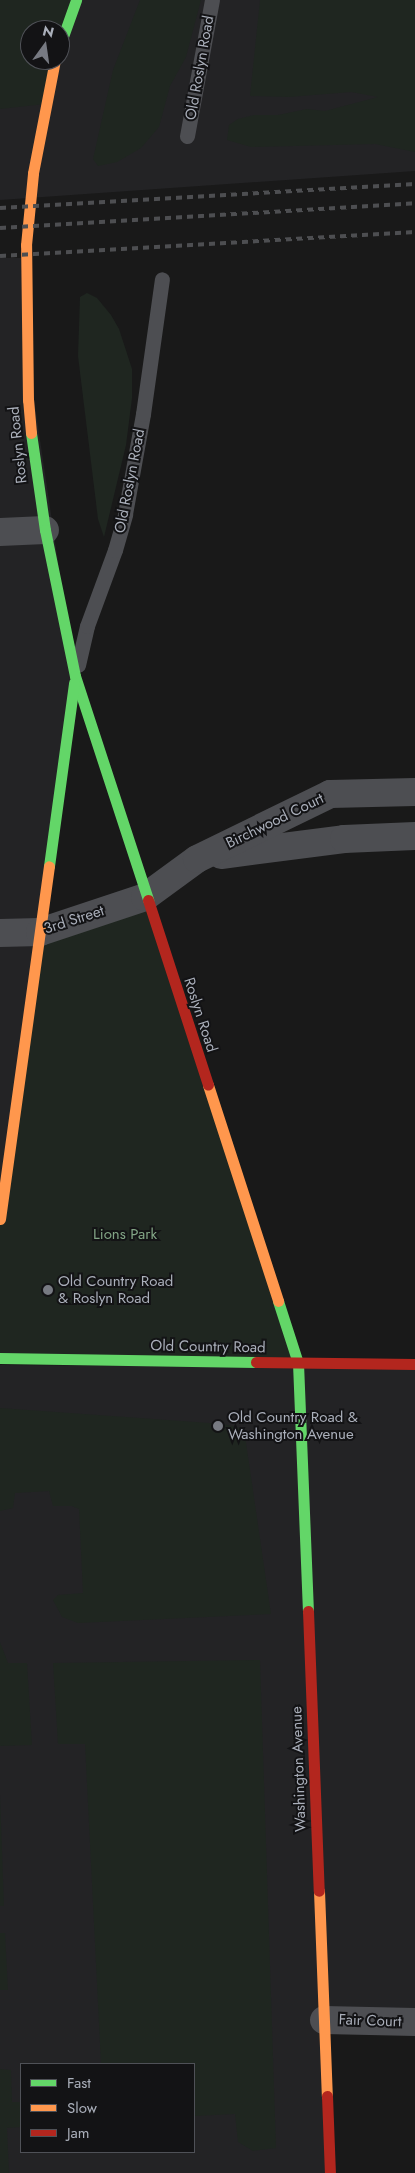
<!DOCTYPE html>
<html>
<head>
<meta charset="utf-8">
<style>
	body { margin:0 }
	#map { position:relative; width:415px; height:2173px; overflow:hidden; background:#191919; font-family:Jost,sans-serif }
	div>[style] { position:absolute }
	.built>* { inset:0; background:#232325 }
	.green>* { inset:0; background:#1f2620 }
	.lane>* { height:15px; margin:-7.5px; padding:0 7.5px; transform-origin:7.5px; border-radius:7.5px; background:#4d4e52 }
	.street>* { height:28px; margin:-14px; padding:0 14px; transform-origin:14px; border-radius:14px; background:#4d4e52 }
	.fast>* { height:11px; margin:-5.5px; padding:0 5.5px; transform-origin:5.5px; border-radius:5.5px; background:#63d668 }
	.slow>* { height:11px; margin:-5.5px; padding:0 5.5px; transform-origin:5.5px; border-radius:5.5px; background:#ff974d }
	.jam>* { height:11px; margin:-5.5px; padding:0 5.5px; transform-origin:5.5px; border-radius:5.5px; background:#b3261e }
	.rail>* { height:4px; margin-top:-2px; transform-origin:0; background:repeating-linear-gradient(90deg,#4d4e51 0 6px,transparent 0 11px) }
	.dots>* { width:14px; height:14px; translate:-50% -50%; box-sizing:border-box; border:2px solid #131315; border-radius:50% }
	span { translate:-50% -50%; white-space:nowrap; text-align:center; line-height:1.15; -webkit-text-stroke:4px #131315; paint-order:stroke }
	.street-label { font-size:15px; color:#aaafba }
	.park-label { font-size:15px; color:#82a485 }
	.poi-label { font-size:15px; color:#aaafba }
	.left { translate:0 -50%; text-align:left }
	.legend { position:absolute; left:20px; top:2063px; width:175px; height:90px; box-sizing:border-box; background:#131315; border:1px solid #4f5157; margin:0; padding:6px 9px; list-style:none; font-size:15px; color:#aaafba }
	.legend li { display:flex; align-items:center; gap:10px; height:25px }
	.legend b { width:25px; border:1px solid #4f5157 }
	.north { position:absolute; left:20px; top:20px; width:50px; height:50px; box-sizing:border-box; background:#131315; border:1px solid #4f5157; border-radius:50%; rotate:14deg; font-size:14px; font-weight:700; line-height:20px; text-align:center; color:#aaafba }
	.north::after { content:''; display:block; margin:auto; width:18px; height:22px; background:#777a82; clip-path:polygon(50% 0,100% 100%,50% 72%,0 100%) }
</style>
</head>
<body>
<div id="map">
	<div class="built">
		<div style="clip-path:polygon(evenodd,0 0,415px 0,415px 171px,0 200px,0 0,30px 30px,60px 30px,60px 60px,30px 60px,30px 30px)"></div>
		<div style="clip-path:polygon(0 258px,24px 258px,23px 325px,75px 676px,0 1218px)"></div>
		<div style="clip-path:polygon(evenodd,0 1365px,415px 1368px,415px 2022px,324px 2020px,330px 2173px,0 2173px,0 1365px,21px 2064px,194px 2064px,194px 2152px,21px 2152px,21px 2064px)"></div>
	</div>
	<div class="green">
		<div style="clip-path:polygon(0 0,77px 0,60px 30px,30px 30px,30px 60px,57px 60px,45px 104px,0 109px)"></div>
		<div style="clip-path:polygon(140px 0,201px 0,186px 57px,170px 86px,159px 127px,141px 148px,117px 162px,98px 166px,93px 159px,113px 70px)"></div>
		<div style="clip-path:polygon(260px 0,415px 0,415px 152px,375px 144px,251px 147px,227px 140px,229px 125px,238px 119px,254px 115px,278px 115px,307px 109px,325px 111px,378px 97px,351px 92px,289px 97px,250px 96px)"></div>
		<div style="clip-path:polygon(87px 293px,97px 298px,111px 315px,119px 329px,132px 369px,132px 398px,126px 445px,104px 537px,98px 519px,78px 356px,80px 297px)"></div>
		<div style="clip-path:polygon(145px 897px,298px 1363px,0 1358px,0 1218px,40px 932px)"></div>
		<div style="clip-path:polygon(0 1408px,223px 1424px,244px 1429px,271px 1614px,78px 1623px,62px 1617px,53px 1600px,58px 1595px,83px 1593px,79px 1509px,72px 1506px,53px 1506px,49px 1491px,15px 1493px,13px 1508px,0 1511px)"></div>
		<div style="clip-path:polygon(0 1642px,8px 1663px,27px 1663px,32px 1745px,0 1746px)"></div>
		<div style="clip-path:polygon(260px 1660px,276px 2148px,253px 2151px,238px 2142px,235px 2114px,194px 2116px,194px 2064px,101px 2064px,85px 1744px,58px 1744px,53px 1663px)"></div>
		<div style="clip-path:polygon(0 1795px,4px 1906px,0 1906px)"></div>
		<div style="clip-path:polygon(0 1933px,5px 1933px,8px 1990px,0 1990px)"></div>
		<div style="clip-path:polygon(0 2069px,11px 2070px,12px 2102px,21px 2102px,21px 2127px,7px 2128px,9px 2173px,0 2173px)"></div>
	</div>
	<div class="lane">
		<div style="left:187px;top:136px;width:138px;rotate:-79.6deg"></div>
		<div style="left:78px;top:665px;width:40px;rotate:-77deg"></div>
		<div style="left:87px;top:626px;width:81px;rotate:-69.8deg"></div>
		<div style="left:115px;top:550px;width:37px;rotate:-74deg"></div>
		<div style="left:125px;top:514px;width:102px;rotate:-79.8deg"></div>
		<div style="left:143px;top:414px;width:136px;rotate:-82deg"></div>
	</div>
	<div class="street">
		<div style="left:0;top:532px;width:45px;rotate:-2.5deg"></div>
		<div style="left:221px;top:855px;width:124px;rotate:-7.4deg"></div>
		<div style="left:344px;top:839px;width:71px;rotate:-2.4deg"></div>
		<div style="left:0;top:933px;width:40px;rotate:-1.4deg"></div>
		<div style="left:40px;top:932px;width:111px;rotate:-18.4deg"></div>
		<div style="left:145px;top:897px;width:64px;rotate:-36.2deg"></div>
		<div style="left:197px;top:859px;width:148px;rotate:-26deg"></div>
		<div style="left:330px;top:794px;width:85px;rotate:-1.3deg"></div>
		<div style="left:324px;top:2020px;width:91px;rotate:1.3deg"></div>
	</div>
	<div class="fast">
		<div style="left:60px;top:45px;width:48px;rotate:-70.4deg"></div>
		<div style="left:31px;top:433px;width:98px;rotate:81.8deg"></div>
		<div style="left:45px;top:530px;width:149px;rotate:78.4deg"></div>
		<div style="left:75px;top:676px;width:236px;rotate:71.9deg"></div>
		<div style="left:49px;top:866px;width:185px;rotate:-82.2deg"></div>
		<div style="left:278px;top:1301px;width:65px;rotate:72.1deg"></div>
		<div style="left:298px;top:1363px;width:248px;rotate:87.7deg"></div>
		<div style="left:0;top:1358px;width:256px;rotate:0.9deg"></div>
	</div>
	<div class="slow">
		<div style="left:31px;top:433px;width:33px;rotate:-95deg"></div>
		<div style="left:28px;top:400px;width:155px;rotate:-90.7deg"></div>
		<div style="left:26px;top:245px;width:72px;rotate:-84.4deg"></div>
		<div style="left:33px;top:173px;width:115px;rotate:-79deg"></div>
		<div style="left:208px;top:1085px;width:227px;rotate:72deg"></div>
		<div style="left:0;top:1219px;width:356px;rotate:-82.1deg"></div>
		<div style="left:319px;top:1891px;width:205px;rotate:87.8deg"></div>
	</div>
	<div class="jam">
		<div style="left:148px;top:900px;width:194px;rotate:72deg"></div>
		<div style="left:256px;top:1362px;width:159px;rotate:0.7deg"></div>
		<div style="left:308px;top:1611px;width:280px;rotate:87.8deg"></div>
		<div style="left:327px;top:2096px;width:77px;rotate:87.8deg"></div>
	</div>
	<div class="rail">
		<div style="left:0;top:208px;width:416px;rotate:-3.3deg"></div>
		<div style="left:0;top:228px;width:416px;rotate:-3.4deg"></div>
		<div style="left:0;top:256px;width:416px;rotate:-3.3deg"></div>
	</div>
	<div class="dots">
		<div style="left:48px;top:1290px;background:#777a82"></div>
		<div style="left:218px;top:1426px;background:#777a82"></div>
	</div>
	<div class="street-label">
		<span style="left:200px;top:68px;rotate:-80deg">Old Roslyn Road</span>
		<span style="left:18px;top:445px;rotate:-96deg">Roslyn Road</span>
		<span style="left:130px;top:481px;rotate:-79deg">Old Roslyn Road</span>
		<span style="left:275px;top:821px;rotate:-26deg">Birchwood Court</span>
		<span style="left:74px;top:920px;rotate:-18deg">3rd Street</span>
		<span style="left:200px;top:1015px;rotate:72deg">Roslyn Road</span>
		<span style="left:208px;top:1347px;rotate:1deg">Old Country Road</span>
		<span style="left:299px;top:1769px;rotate:-92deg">Washington Avenue</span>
		<span style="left:370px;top:2021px;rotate:2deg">Fair Court</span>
	</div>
	<div class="park-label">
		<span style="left:125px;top:1235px">Lions Park</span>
	</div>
	<div class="poi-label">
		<span class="left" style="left:58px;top:1290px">Old Country Road<br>&amp; Roslyn Road</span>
		<span class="left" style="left:228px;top:1426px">Old Country Road &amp;<br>Washington Avenue</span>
	</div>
	<ul class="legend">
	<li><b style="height:6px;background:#63d668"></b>Fast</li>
	<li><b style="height:6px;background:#ff974d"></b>Slow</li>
	<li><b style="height:6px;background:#b3261e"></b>Jam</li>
	</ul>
	<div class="north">N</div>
</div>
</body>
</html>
